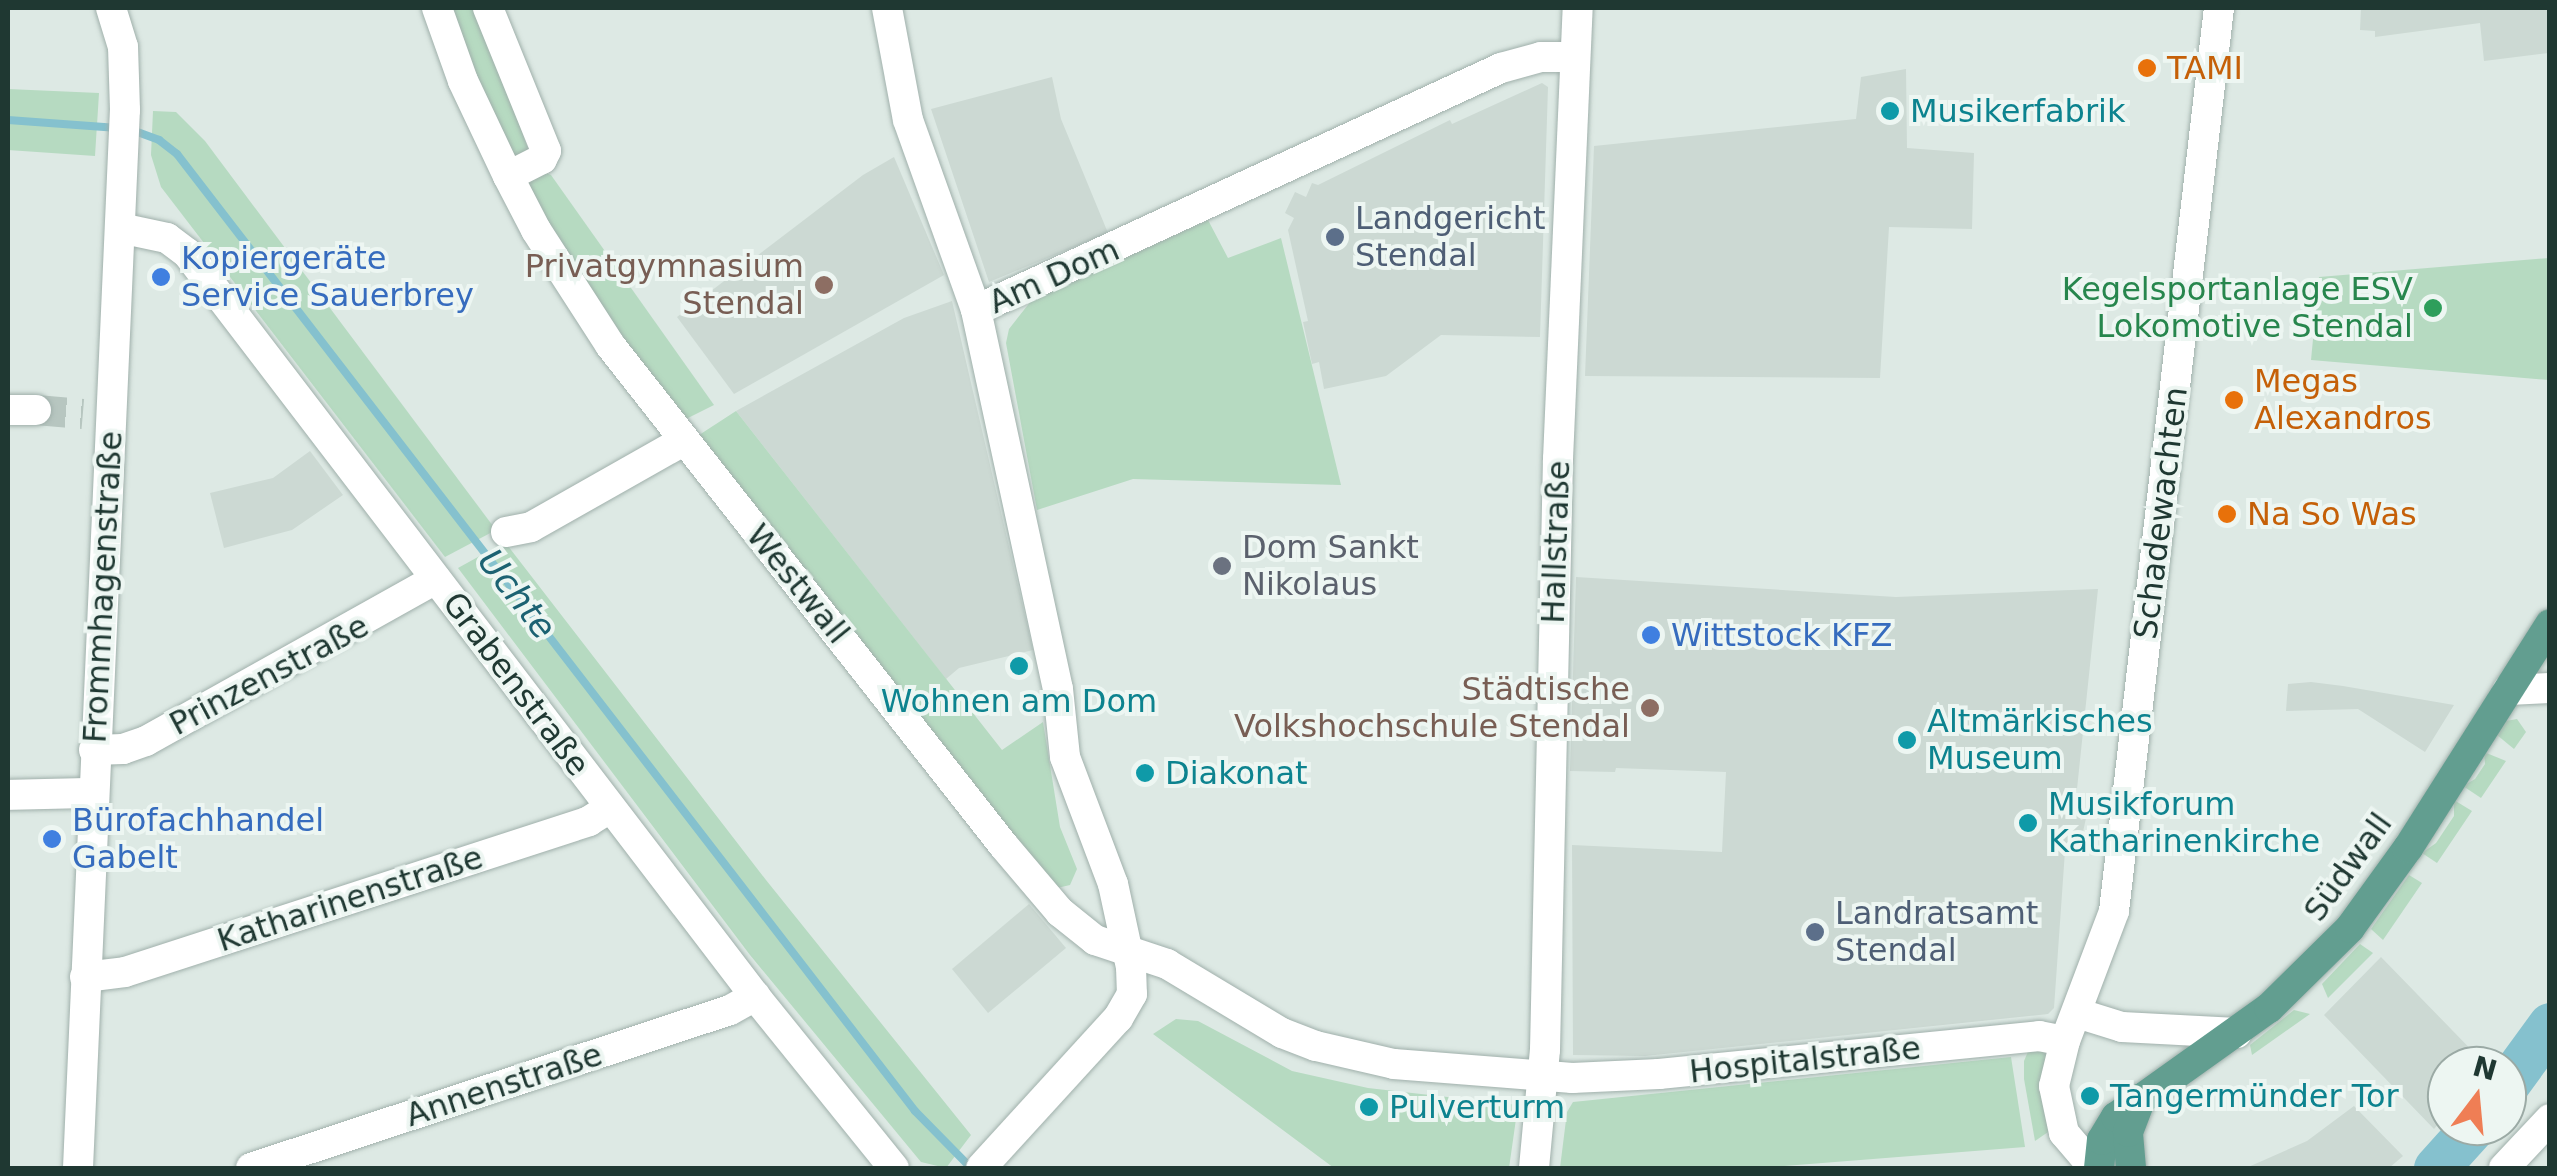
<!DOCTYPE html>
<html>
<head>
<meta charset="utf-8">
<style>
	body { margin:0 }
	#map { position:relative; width:2557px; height:1176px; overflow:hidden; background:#dde9e4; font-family:"DejaVu Sans",sans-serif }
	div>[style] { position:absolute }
	.built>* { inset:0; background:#ccd9d3 }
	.green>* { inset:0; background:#b6dac1 }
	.stream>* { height:8px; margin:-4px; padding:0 4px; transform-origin:4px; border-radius:4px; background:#85c1ce }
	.river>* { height:45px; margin:-22.5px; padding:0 22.5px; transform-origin:22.5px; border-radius:22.5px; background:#85c1ce }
	.minor-tunnel>* { height:30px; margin-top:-15px; transform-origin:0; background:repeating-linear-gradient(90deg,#b7c6c0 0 30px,transparent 0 45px) }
	.roads { filter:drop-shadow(0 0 2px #a0b0ab) drop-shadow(0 0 2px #a0b0ab) }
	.minor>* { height:30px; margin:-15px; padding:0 15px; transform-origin:15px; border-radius:15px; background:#fff }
	.major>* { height:30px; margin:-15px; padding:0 15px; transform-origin:15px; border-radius:15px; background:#629e90 }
	.dots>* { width:28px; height:28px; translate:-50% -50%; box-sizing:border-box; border:5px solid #edf6f2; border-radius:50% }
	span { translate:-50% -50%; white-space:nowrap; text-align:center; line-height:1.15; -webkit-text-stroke:8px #edf6f2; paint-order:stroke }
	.food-label { font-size:32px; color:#c56008 }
	.left { translate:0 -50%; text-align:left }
	.culture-label { font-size:32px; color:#0d838f }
	.service-label { font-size:32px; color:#4e5e75 }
	.shop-label { font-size:32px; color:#366cbe }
	.education-label { font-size:32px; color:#785e54 }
	.right { translate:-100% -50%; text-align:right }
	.street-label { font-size:32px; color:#1f3832 }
	.leisure-label { font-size:32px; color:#27864d }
	.worship-label { font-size:32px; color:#5b616d }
	.water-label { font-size:35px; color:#1c6272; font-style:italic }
	.frame { position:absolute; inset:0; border:10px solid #1f3832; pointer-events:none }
	.north { position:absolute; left:2427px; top:1046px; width:100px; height:100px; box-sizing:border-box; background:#edf6f2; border:2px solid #9baaa5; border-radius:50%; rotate:16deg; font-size:28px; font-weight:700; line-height:40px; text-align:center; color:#1f3832 }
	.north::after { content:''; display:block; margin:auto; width:35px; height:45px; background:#ef7e55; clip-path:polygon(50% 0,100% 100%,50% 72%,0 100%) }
</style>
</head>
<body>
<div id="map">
	<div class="built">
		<div style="clip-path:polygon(2361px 8px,2549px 8px,2549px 53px,2484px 61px,2480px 23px,2375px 37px,2375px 31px,2360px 30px)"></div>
		<div style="clip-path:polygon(1906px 69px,1907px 148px,1974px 153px,1972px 229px,1889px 227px,1880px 378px,1585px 376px,1594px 146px,1856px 119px,1861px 77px)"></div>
		<div style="clip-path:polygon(1052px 77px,1061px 119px,1108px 233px,989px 282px,931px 109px)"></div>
		<div style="clip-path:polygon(1542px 83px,1548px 87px,1540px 337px,1441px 335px,1386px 376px,1324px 389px,1319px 362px,1312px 364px,1303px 322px,1308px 321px,1288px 230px,1294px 218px,1285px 213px,1295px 192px,1306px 197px,1312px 183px,1318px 185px,1450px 120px,1452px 124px)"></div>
		<div style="clip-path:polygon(894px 157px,944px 275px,734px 394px,677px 317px,863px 175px)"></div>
		<div style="clip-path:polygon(952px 301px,1033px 650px,959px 668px,946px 679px,736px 411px,904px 318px)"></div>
		<div style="clip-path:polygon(310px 451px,343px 495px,292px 530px,224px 548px,210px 493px,273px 478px)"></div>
		<div style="clip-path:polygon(1576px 577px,1896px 597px,2098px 589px,2075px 808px,2081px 820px,2086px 818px,2083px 832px,2089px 835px,2087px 839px,2081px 838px,2079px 850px,2065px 851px,2054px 1008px,2048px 1014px,1645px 1056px,1573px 1055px,1572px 845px,1722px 852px,1726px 772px,1616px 768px,1615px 772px,1570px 771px)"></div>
		<div style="clip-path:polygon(2311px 682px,2343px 686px,2454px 705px,2425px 752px,2358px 709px,2286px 711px,2288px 684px)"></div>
		<div style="clip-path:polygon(1029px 904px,1066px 948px,988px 1013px,952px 969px)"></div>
		<div style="clip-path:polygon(2381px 957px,2487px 1066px,2447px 1066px,2447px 1114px,2434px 1129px,2324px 1015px)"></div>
		<div style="clip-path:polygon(2354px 1106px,2403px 1156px,2389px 1168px,2246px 1168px,2307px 1141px)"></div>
	</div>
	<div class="green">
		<div style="clip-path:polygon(450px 8px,478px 8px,531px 157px,511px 161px)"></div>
		<div style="clip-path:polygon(8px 89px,99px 93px,95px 156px,8px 150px)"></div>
		<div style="clip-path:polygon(153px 111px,176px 112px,205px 141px,496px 530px,445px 557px,161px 187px,151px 155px)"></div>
		<div style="clip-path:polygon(541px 171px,551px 175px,714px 405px,680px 422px,572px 269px,521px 184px)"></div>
		<div style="clip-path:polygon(1208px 220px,1228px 258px,1281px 238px,1341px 485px,1133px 479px,1037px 510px,1006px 343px,1009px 329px,1031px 301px)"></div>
		<div style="clip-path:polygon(2549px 258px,2549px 380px,2311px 360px,2319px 277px)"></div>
		<div style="clip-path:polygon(736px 411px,1002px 750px,1043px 722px,1060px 827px,1077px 869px,1070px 885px,1053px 889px,696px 437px)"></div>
		<div style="clip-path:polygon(505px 542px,766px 880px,971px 1135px,946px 1168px,921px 1162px,750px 955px,458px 568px)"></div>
		<div style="clip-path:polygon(2517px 719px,2526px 732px,2514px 749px,2497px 735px,2506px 721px)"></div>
		<div style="clip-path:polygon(2484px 752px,2506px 761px,2481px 798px,2463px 786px,2475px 779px,2485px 764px)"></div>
		<div style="clip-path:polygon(2454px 800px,2472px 811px,2437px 863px,2422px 853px,2436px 843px,2454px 816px)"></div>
		<div style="clip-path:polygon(2409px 875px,2422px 883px,2383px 940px,2371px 929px)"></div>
		<div style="clip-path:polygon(2360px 944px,2373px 953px,2328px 998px,2322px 984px)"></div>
		<div style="clip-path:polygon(2294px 1010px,2310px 1014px,2252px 1055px,2250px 1045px)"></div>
		<div style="clip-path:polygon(1176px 1019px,1198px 1021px,1292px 1071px,1368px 1088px,1518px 1105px,1509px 1168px,1334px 1168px,1153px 1034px)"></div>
		<div style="clip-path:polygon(2030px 1047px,2045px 1051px,2047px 1060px,2051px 1130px,2035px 1141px,2024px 1079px,2024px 1061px)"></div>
		<div style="clip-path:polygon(2011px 1057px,2025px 1147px,1760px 1168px,1560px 1168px,1567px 1112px,1573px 1102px)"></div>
	</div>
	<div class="stream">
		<div style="left:8px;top:120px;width:110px;rotate:4.2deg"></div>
		<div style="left:132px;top:130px;width:29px;rotate:20deg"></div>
		<div style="left:159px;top:140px;width:23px;rotate:38deg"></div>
		<div style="left:177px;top:154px;width:1209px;rotate:52.36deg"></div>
		<div style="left:915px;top:1111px;width:80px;rotate:45.5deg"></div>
	</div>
	<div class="river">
		<div style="left:2507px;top:1084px;width:73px;rotate:-53.9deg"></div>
		<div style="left:2436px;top:1168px;width:57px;rotate:-47.9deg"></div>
	</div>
	<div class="minor-tunnel">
		<div style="left:36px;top:410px;width:47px;rotate:4.9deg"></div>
	</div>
	<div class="roads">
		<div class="minor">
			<div style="left:437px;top:8px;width:77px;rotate:70.4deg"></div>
			<div style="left:463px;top:81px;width:105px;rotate:64.7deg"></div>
			<div style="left:508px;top:176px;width:61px;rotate:62.6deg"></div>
			<div style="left:536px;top:230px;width:137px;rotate:57.2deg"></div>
			<div style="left:610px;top:345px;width:637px;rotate:51.82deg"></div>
			<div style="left:1004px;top:846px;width:87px;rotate:49.7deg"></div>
			<div style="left:1060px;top:912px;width:45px;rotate:38.7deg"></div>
			<div style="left:1095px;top:940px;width:76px;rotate:18.4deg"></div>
			<div style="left:1167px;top:964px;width:134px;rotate:31deg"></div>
			<div style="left:1282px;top:1033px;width:36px;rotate:21deg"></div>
			<div style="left:1316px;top:1046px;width:80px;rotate:13deg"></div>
			<div style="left:1394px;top:1064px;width:179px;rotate:4.5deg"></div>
			<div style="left:1572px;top:1078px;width:87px;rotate:-2.6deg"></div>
			<div style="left:1659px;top:1074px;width:382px;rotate:-5.7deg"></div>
			<div style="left:2039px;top:1036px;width:26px;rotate:11deg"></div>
			<div style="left:488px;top:8px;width:154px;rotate:67.9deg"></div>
			<div style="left:546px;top:151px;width:9px;rotate:117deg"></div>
			<div style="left:542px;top:159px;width:38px;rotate:153deg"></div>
			<div style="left:887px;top:8px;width:114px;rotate:79.4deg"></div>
			<div style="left:908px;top:120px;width:202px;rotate:70.3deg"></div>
			<div style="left:976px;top:310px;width:388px;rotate:77.8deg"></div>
			<div style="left:1058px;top:689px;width:68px;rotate:84.1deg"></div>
			<div style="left:1065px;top:757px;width:136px;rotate:69.3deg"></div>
			<div style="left:1113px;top:884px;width:85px;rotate:77.8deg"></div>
			<div style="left:1131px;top:967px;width:27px;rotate:88deg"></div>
			<div style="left:1132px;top:994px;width:28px;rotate:120deg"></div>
			<div style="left:1118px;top:1018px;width:203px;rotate:132.4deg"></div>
			<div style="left:120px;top:228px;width:48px;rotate:12deg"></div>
			<div style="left:167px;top:238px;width:25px;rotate:37deg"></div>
			<div style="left:187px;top:253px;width:935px;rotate:52.6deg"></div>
			<div style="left:755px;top:996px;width:221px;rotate:51.1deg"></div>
			<div style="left:976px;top:310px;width:578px;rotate:-24.75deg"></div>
			<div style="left:1501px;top:68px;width:41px;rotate:-15.4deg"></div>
			<div style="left:1541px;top:57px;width:32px"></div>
			<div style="left:8px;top:410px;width:28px"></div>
			<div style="left:506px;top:532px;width:25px;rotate:-11deg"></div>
			<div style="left:531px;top:527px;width:175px;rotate:-29.5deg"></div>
			<div style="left:2508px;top:690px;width:42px;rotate:-2.7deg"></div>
			<div style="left:94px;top:750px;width:29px;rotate:-2deg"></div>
			<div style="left:123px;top:749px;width:24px;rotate:-19deg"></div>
			<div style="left:146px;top:741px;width:332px;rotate:-29.2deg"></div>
			<div style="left:8px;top:795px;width:84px;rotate:-1.4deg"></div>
			<div style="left:85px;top:977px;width:40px;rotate:-7.1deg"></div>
			<div style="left:125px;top:972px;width:488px;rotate:-18deg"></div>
			<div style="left:589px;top:821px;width:25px;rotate:-32deg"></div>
			<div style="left:2077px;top:1013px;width:47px;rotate:17.3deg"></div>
			<div style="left:2122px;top:1027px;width:115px;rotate:3deg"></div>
			<div style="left:78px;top:1168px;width:1059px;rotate:-87.46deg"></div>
			<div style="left:125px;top:110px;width:63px;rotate:-91.8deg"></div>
			<div style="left:123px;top:47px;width:41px;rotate:-107.1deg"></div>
			<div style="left:251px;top:1168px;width:504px;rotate:-18.26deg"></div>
			<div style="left:730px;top:1010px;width:29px;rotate:-29deg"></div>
			<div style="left:1534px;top:1168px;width:119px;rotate:-84.7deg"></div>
			<div style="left:1545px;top:1050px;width:591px;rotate:-88.74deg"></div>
			<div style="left:1558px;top:459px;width:451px;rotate:-87.5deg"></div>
			<div style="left:2094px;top:1168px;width:46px;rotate:-130.6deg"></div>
			<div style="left:2064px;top:1133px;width:48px;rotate:-102deg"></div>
			<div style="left:2054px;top:1086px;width:46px;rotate:-76.3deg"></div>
			<div style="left:2065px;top:1041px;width:139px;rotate:-69.3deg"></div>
			<div style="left:2114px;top:911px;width:909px;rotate:-83.37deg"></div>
			<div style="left:2504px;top:1168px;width:67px;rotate:-46.8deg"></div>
		</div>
		<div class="major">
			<div style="left:2099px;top:1168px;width:28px;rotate:-84deg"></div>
			<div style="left:2102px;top:1140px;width:27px;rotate:-59deg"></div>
			<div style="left:2116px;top:1117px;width:188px;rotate:-35.5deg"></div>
			<div style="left:2269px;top:1008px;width:114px;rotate:-44.6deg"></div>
			<div style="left:2350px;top:928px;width:99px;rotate:-54.1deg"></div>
			<div style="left:2408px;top:848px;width:265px;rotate:-57.6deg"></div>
			<div style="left:2131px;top:1168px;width:36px;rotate:-95deg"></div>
			<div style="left:2128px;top:1132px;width:36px;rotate:-69deg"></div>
		</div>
	</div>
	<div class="dots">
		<div style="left:2147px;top:68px;background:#e8710a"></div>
		<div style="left:1890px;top:111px;background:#0f9aa8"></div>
		<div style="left:1335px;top:237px;background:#5c6f8a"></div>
		<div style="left:161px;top:277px;background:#3f7fe0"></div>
		<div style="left:824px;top:285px;background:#8d6e63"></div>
		<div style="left:2433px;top:308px;background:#2e9e5b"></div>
		<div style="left:2234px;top:400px;background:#e8710a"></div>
		<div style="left:2227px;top:514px;background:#e8710a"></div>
		<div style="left:1222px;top:566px;background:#6b7280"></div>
		<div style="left:1651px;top:635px;background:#3f7fe0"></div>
		<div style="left:1019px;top:666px;background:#0f9aa8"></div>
		<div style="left:1650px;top:708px;background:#8d6e63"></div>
		<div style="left:1907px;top:740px;background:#0f9aa8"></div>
		<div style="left:1145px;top:773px;background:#0f9aa8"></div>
		<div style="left:2028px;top:823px;background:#0f9aa8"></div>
		<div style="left:52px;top:839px;background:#3f7fe0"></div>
		<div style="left:1815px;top:932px;background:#5c6f8a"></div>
		<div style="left:2090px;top:1096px;background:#0f9aa8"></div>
		<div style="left:1369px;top:1107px;background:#0f9aa8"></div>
	</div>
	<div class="food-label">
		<span class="left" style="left:2167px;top:68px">TAMI</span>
		<span class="left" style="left:2254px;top:400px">Megas<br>Alexandros</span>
		<span class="left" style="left:2247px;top:514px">Na So Was</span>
	</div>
	<div class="culture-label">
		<span class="left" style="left:1910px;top:111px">Musikerfabrik</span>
		<span style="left:1019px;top:701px">Wohnen am Dom</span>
		<span class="left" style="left:1927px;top:740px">Altmärkisches<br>Museum</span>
		<span class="left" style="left:1165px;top:773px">Diakonat</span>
		<span class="left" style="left:2048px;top:823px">Musikforum<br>Katharinenkirche</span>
		<span class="left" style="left:2110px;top:1096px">Tangermünder Tor</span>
		<span class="left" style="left:1389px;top:1107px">Pulverturm</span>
	</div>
	<div class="service-label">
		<span class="left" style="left:1355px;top:237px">Landgericht<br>Stendal</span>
		<span class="left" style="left:1835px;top:932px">Landratsamt<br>Stendal</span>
	</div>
	<div class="shop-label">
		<span class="left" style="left:181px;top:277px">Kopiergeräte<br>Service Sauerbrey</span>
		<span class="left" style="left:1671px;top:635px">Wittstock KFZ</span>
		<span class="left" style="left:72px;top:839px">Bürofachhandel<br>Gabelt</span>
	</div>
	<div class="education-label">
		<span class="right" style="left:804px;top:285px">Privatgymnasium<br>Stendal</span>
		<span class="right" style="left:1630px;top:708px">Städtische<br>Volkshochschule Stendal</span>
	</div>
	<div class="street-label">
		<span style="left:1054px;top:276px;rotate:-24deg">Am Dom</span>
		<span style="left:2161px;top:513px;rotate:-83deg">Schadewachten</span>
		<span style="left:1556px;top:542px;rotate:-88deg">Hallstraße</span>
		<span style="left:798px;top:584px;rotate:51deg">Westwall</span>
		<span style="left:103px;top:587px;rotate:-87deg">Frommhagenstraße</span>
		<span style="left:269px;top:675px;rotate:-28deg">Prinzenstraße</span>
		<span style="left:516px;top:684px;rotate:53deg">Grabenstraße</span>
		<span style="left:2348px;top:867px;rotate:-54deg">Südwall</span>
		<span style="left:350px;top:899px;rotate:-18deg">Katharinenstraße</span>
		<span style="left:1805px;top:1060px;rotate:-6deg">Hospitalstraße</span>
		<span style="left:504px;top:1085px;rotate:-18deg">Annenstraße</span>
	</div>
	<div class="leisure-label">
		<span class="right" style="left:2413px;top:308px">Kegelsportanlage ESV<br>Lokomotive Stendal</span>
	</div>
	<div class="worship-label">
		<span class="left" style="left:1242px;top:566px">Dom Sankt<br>Nikolaus</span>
	</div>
	<div class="water-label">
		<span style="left:517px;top:594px;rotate:52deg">Uchte</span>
	</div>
	<div class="frame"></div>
	<div class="north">N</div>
</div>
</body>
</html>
